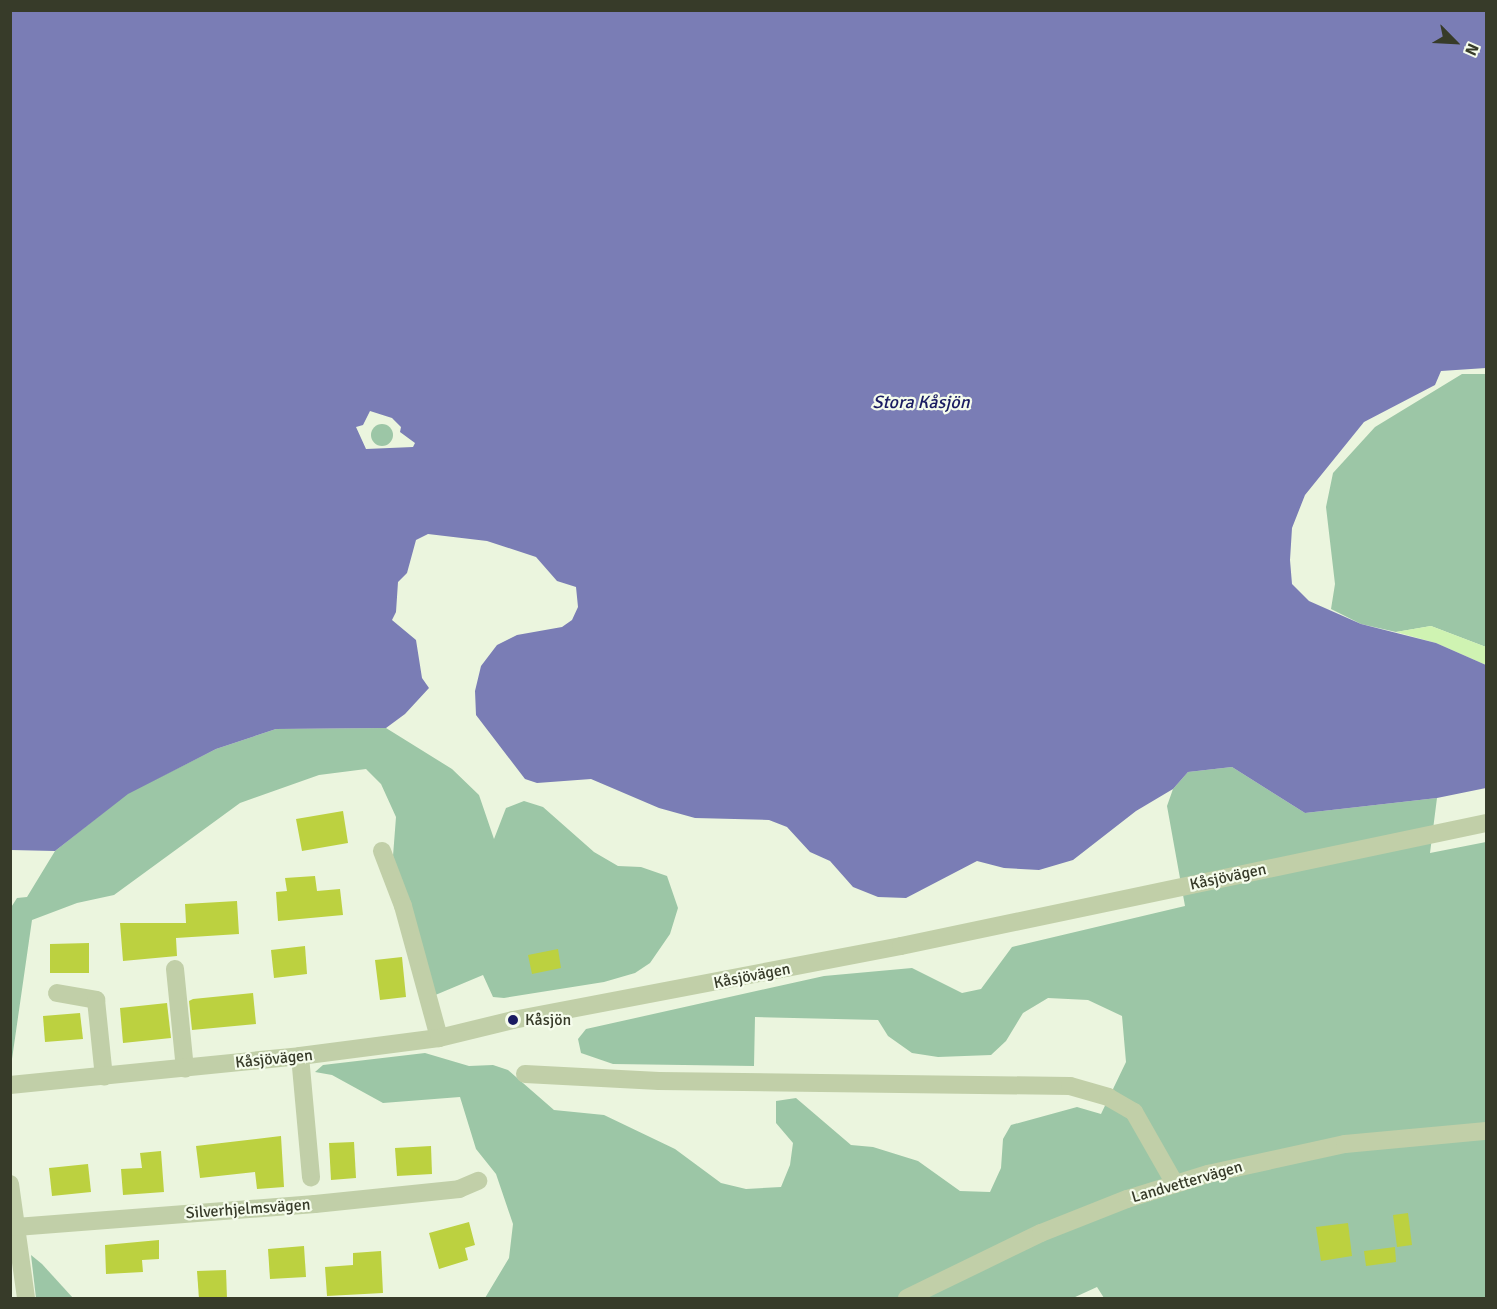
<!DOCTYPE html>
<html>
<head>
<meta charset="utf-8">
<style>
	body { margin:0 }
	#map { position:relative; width:1497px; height:1309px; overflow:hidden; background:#ebf5de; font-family:Signika,sans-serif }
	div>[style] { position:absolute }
	.green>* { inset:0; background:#9cc6a6 }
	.round { border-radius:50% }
	.sand>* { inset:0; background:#cff3b2 }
	.water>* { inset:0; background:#7a7db5 }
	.building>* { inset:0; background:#bcd140 }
	.minor>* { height:18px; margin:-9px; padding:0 9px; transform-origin:9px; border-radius:9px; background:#c1cfa8 }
	.dots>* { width:16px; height:16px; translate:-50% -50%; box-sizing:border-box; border:3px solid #f5fcec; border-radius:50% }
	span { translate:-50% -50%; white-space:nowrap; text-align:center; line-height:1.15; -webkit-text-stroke:4.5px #f5fcec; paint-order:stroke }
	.street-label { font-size:16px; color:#373b29 }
	.poi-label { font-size:16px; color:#373b29 }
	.left { translate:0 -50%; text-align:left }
	.water-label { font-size:18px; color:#1a1c61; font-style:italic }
	.frame { position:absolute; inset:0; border:12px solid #373b29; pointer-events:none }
	.north { position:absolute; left:1425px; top:12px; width:60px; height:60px; -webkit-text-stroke:4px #f5fcec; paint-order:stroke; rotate:114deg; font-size:16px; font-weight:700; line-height:24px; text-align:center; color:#373b29 }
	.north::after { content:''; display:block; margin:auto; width:21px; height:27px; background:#373b29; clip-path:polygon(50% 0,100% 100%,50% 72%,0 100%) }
</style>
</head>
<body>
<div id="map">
	<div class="green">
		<div style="clip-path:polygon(1462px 374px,1486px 374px,1486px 647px,1431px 626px,1396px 632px,1361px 624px,1331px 609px,1335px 584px,1326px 507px,1333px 473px,1375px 427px)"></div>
		<div class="round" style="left:371px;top:424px;width:22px;height:22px"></div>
		<div style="clip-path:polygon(386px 728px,452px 769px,479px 795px,494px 839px,506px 808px,524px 801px,543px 807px,594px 852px,618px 866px,641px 867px,667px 876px,678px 908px,670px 934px,650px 963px,635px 973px,604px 982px,504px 998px,493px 997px,483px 975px,433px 996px,393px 856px,396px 817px,381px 784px,366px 769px,319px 775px,240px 803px,114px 895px,77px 903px,32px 920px,11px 1066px,10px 909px,17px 898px,27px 897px,55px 851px,128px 793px,216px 749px,276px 729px)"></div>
		<div style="clip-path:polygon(1232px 767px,1305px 813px,1437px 798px,1430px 853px,1486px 842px,1486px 1298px,1104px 1298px,1097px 1287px,1073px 1298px,485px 1298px,509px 1258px,513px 1224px,496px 1174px,476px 1149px,460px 1097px,383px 1103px,332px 1075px,315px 1072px,323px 1065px,425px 1053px,469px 1066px,493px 1065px,508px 1070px,554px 1110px,604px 1115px,675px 1149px,721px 1183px,746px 1189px,781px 1187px,790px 1165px,793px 1143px,776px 1123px,776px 1101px,796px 1098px,851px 1145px,873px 1147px,918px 1161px,960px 1191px,990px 1192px,1001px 1168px,1003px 1139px,1011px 1125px,1077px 1107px,1101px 1114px,1126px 1062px,1122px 1016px,1088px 1000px,1048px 998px,1023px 1013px,1006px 1041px,991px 1055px,938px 1057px,912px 1053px,888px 1036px,878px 1020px,755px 1017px,754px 1066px,613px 1064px,581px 1053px,578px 1039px,586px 1029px,824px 976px,912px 968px,962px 993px,981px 989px,1012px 947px,1185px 906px,1167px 806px,1173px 789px,1188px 772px)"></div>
		<div style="clip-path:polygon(31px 1255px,42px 1264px,73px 1298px,36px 1298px)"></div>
	</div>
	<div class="sand">
		<div style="clip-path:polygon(1431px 626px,1486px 647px,1486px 665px,1436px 643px,1396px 632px)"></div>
	</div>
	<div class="water">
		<div style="clip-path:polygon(evenodd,10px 11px,1486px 11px,1486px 368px,1441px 371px,1435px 385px,1364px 422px,1305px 495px,1292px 528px,1290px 560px,1292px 584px,1309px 601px,1361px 624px,1436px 643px,1486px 665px,1486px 788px,1437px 798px,1305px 813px,1232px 767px,1188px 772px,1173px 789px,1136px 811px,1073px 860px,1039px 870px,1004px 868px,977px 861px,906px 898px,878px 897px,853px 887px,830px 861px,810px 852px,787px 827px,769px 820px,695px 818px,659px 808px,591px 779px,537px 783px,525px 779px,476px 715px,475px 691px,481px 666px,497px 645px,517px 635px,562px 627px,572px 620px,578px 607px,576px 587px,557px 581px,536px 557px,487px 541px,428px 534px,416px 540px,407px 573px,398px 582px,396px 612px,392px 620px,416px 640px,422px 678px,429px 688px,405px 714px,386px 728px,276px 729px,216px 749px,128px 794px,55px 851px,11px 850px,10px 11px,370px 411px,392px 418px,401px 427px,400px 432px,415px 443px,413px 447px,366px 449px,356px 427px,363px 425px,370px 411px)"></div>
	</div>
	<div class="building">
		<div style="clip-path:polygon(343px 811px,348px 843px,302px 851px,296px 819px)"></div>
		<div style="clip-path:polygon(315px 876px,317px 891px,340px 889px,343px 915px,278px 921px,276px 892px,287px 891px,285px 878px)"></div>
		<div style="clip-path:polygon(237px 901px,239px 934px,176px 938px,177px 956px,123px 961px,120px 923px,186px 923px,185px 904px)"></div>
		<div style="clip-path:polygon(89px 943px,89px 973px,50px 973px,50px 944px)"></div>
		<div style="clip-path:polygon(305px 946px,307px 974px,274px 978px,271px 950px)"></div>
		<div style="clip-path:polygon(558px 949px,561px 968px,532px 974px,528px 955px)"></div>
		<div style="clip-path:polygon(402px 957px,406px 997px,380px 1000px,375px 960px)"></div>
		<div style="clip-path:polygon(253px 993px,256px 1024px,192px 1030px,189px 1001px,193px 999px)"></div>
		<div style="clip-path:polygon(167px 1003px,171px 1038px,123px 1043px,120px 1008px)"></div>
		<div style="clip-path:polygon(80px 1013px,83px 1039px,45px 1042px,43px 1016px)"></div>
		<div style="clip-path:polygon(281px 1136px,284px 1187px,257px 1189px,255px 1172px,200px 1178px,196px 1146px)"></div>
		<div style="clip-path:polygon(354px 1142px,356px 1178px,331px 1180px,329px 1143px)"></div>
		<div style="clip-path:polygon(431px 1146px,432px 1174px,397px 1176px,395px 1148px)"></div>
		<div style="clip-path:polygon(161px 1151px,164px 1192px,123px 1195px,121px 1169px,142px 1168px,140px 1153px)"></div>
		<div style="clip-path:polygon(88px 1164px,91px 1192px,52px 1196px,49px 1168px)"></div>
		<div style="clip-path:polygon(1408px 1213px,1412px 1245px,1397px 1247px,1393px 1215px)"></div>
		<div style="clip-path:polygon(469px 1222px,475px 1245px,465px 1248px,468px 1260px,439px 1269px,429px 1233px)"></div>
		<div style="clip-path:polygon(1348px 1223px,1352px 1256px,1321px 1261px,1316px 1227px)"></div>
		<div style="clip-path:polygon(159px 1240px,159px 1259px,142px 1260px,143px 1272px,106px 1274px,105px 1245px)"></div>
		<div style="clip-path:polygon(304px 1246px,306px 1277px,270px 1279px,268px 1249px)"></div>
		<div style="clip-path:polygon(1395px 1247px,1396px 1262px,1366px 1266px,1364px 1251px)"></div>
		<div style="clip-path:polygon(381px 1251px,383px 1293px,327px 1296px,325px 1267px,353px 1265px,353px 1253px)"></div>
		<div style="clip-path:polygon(226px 1270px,227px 1299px,199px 1299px,197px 1271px)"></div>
	</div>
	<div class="minor">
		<div style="left:382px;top:851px;width:59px;rotate:69.1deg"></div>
		<div style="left:403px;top:906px;width:137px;rotate:74.7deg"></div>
		<div style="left:175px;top:969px;width:100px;rotate:84.3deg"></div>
		<div style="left:57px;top:993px;width:40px;rotate:10deg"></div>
		<div style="left:96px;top:1000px;width:77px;rotate:84.1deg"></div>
		<div style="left:300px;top:1056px;width:122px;rotate:84.8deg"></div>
		<div style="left:525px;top:1074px;width:134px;rotate:3deg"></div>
		<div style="left:659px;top:1081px;width:411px;rotate:0.7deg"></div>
		<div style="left:1070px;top:1086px;width:40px;rotate:16deg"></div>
		<div style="left:1108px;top:1097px;width:30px;rotate:30deg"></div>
		<div style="left:1134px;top:1112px;width:83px;rotate:60.3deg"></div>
		<div style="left:10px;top:1085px;width:291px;rotate:-5.7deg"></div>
		<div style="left:300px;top:1056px;width:140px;rotate:-7.4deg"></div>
		<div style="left:439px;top:1038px;width:76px;rotate:-13.7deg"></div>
		<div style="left:513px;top:1020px;width:395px;rotate:-10.8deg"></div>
		<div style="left:901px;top:946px;width:598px;rotate:-11.87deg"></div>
		<div style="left:10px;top:1184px;width:115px;rotate:82deg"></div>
		<div style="left:16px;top:1227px;width:300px;rotate:-4.4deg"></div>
		<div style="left:315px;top:1204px;width:145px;rotate:-5.9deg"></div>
		<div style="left:459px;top:1189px;width:21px;rotate:-23deg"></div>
		<div style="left:907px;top:1298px;width:149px;rotate:-25.9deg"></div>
		<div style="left:1041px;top:1233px;width:92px;rotate:-21.6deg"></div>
		<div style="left:1127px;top:1199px;width:85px;rotate:-17.2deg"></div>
		<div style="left:1208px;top:1174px;width:140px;rotate:-12.4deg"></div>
		<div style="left:1345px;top:1144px;width:142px;rotate:-5.3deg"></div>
	</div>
	<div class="dots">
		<div style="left:513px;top:1020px;background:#1a1c61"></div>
	</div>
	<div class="street-label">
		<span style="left:1228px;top:877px;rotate:-12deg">Kåsjövägen</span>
		<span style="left:752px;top:976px;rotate:-11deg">Kåsjövägen</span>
		<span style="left:274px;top:1059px;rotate:-6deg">Kåsjövägen</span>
		<span style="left:1187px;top:1182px;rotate:-16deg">Landvettervägen</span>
		<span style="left:248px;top:1209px;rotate:-4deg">Silverhjelmsvägen</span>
	</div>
	<div class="poi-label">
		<span class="left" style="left:525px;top:1020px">Kåsjön</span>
	</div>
	<div class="water-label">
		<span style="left:921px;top:402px">Stora Kåsjön</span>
	</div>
	<div class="frame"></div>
	<div class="north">N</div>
</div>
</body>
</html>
